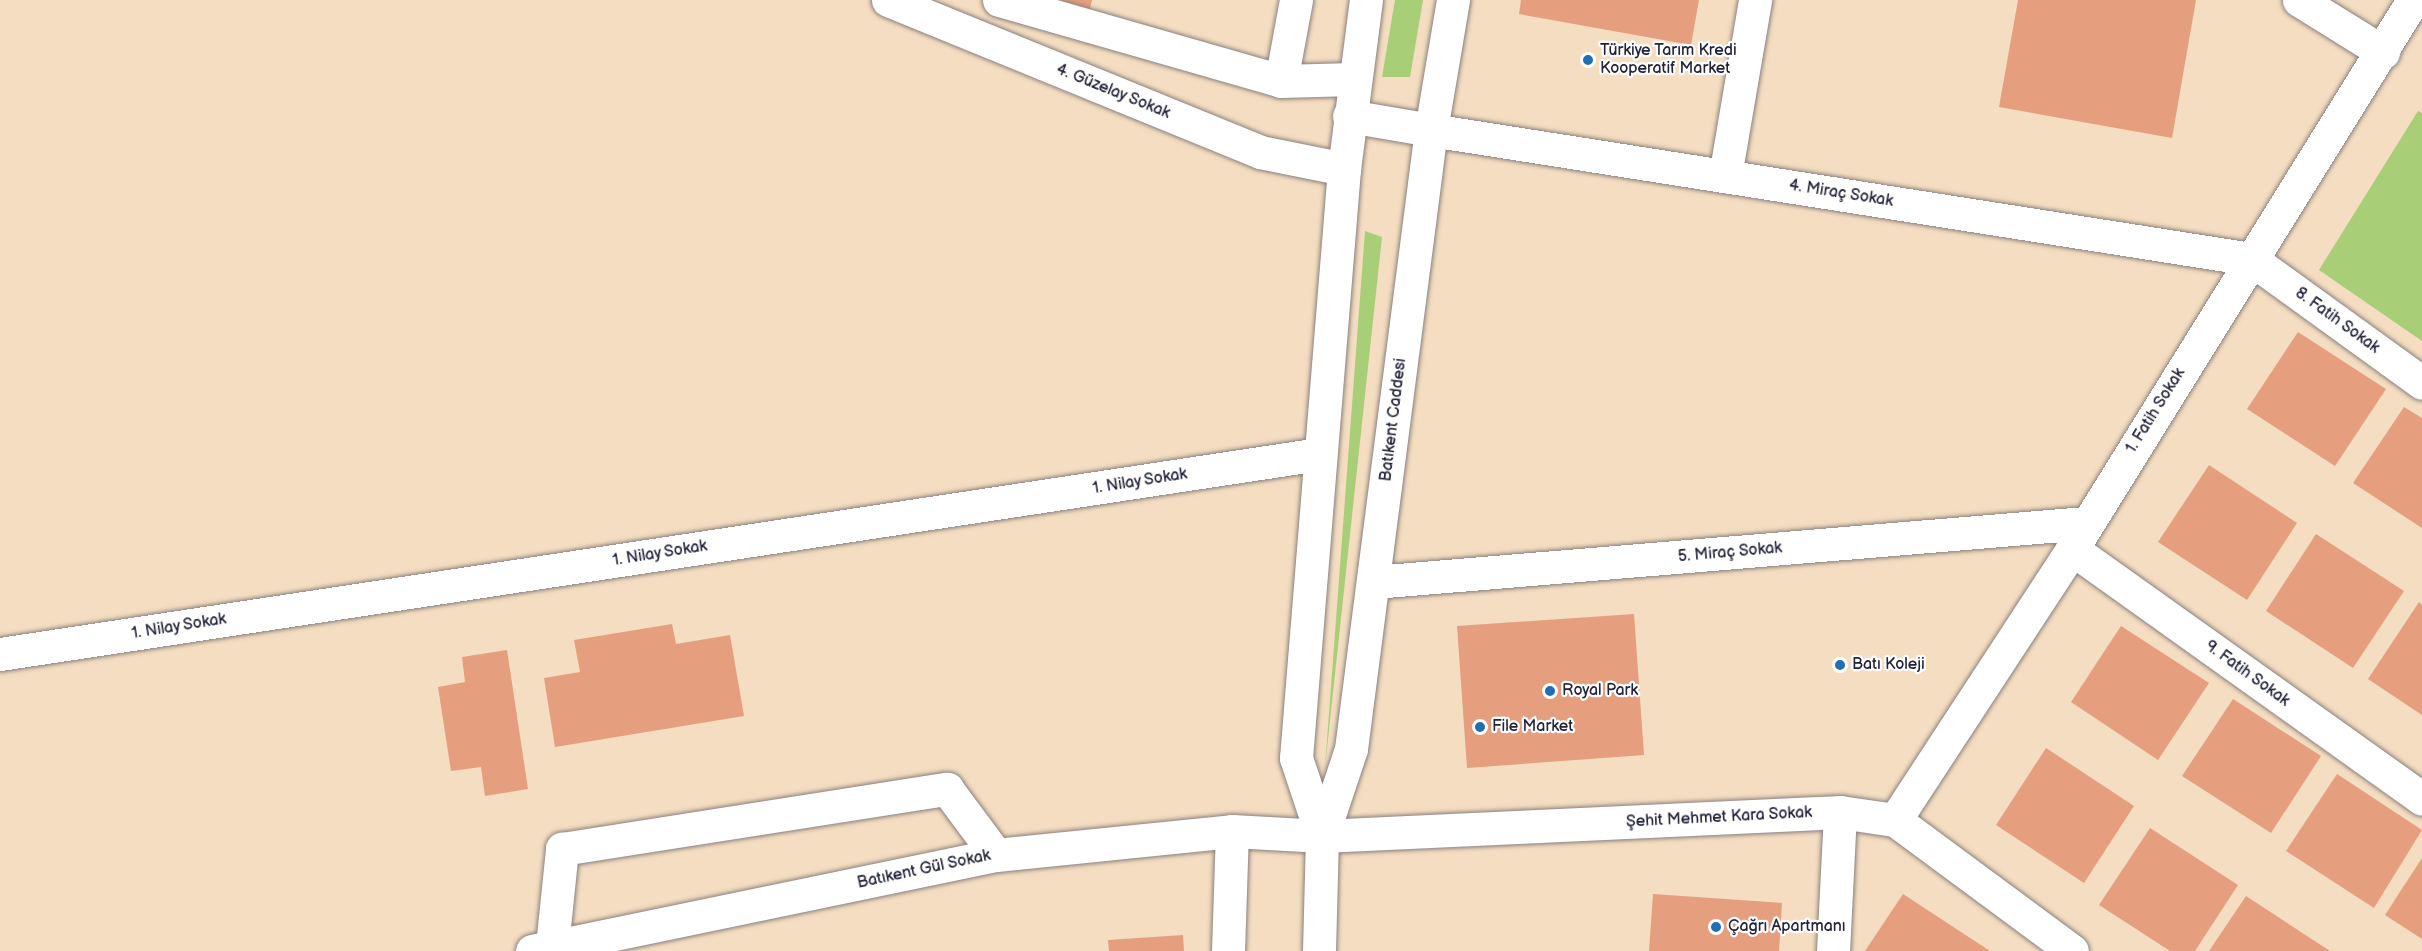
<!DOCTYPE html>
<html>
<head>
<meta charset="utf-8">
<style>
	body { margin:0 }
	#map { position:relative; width:2422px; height:951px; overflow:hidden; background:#f4ddc1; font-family:"Balsamiq Sans",sans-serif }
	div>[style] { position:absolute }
	.green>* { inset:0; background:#a8ce78 }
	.building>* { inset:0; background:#e59f7e }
	.roads { filter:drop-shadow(0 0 2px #8b807e) drop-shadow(0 0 2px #8b807e) }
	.minor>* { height:33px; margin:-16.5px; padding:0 16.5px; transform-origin:16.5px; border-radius:16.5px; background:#fff }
	.tertiary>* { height:33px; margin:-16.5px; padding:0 16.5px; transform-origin:16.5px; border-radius:16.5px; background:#fff }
	.dots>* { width:16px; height:16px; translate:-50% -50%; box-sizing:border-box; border:3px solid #fff; border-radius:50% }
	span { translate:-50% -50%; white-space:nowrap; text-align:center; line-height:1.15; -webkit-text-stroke:4.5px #fff; paint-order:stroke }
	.poi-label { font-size:16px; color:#22223b }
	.left { translate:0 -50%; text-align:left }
	.street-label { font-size:16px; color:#22223b }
</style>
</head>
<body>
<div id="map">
	<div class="green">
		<div style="clip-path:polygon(1395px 0,1423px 0,1410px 77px,1382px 77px)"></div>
		<div style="clip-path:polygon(2418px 111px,2422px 113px,2422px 341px,2319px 270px)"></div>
		<div style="clip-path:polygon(1365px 231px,1382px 237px,1325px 767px)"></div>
	</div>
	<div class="building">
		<div style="clip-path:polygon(1060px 0,1092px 0,1090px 9px)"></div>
		<div style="clip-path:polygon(1521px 0,1699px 0,1691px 45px,1519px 14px)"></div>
		<div style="clip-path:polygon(2018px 0,2196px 0,2172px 138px,1999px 107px)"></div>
		<div style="clip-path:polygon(2298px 332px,2386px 389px,2335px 466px,2247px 409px)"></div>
		<div style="clip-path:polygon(2404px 407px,2422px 418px,2422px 528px,2353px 483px)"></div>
		<div style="clip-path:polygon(2209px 465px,2297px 523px,2247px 600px,2158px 542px)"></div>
		<div style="clip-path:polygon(2316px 534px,2404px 591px,2353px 668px,2266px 611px)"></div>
		<div style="clip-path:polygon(2419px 602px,2422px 605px,2422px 715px,2368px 679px)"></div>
		<div style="clip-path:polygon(1634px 614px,1644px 755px,1467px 768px,1457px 626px)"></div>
		<div style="clip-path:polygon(672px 624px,676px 644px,730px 635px,744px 716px,555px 747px,544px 678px,580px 672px,574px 640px)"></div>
		<div style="clip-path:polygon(2121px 626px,2209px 683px,2158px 760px,2071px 702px)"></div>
		<div style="clip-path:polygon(507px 650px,528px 789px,485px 796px,481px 767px,451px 771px,438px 687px,465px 682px,462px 657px)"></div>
		<div style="clip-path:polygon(2233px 699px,2321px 756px,2271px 833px,2182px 776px)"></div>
		<div style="clip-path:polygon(2046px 748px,2134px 806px,2084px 883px,1996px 825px)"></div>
		<div style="clip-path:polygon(2337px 774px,2422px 830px,2374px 908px,2286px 851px)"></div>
		<div style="clip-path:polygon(2150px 828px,2238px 885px,2195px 951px,2170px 951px,2099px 905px)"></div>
		<div style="clip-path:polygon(2422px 858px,2422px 939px,2385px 915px)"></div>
		<div style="clip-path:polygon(1653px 894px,1782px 903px,1779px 951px,1649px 951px)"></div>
		<div style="clip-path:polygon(1903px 894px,1990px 951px,1865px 951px)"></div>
		<div style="clip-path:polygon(2246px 896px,2330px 951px,2209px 951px)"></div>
		<div style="clip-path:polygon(1183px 935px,1184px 951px,1109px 951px,1108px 940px)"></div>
	</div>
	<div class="roads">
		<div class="minor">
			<div style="left:888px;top:0;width:402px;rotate:22.2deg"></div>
			<div style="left:1260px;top:152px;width:86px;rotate:11.4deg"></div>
			<div style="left:999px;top:0;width:293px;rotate:16deg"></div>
			<div style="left:1281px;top:81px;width:72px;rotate:-1.6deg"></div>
			<div style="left:2299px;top:0;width:99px;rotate:31.8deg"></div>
			<div style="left:1281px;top:81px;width:82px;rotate:-79.5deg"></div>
			<div style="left:1431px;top:130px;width:830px;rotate:8.94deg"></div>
			<div style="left:2251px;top:259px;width:211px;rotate:35.9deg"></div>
			<div style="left:1725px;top:176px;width:179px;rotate:-80.3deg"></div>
			<div style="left:2072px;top:549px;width:430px;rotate:35.5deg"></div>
			<div style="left:1374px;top:582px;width:714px;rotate:-4.74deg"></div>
			<div style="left:0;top:654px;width:1335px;rotate:-8.62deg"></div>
			<div style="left:1895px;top:820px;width:324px;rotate:-56.8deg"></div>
			<div style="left:2072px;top:549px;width:646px;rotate:-58.15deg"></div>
			<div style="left:552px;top:946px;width:98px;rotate:-84.1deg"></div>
			<div style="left:562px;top:849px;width:390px;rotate:-8.9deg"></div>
			<div style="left:947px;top:789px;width:82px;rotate:53.4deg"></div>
			<div style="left:532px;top:951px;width:474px;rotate:-11.7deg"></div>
			<div style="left:996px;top:855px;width:237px;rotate:-5.8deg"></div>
			<div style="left:1232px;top:831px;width:90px;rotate:3.2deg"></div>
			<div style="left:1322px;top:836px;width:519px;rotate:-2.65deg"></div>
			<div style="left:1840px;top:812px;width:56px;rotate:8.3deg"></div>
			<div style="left:1895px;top:820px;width:220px;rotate:36.5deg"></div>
			<div style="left:1228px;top:951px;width:120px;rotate:-88.1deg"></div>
			<div style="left:1833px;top:951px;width:139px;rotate:-87.1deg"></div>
		</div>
		<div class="tertiary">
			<div style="left:1349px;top:116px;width:83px;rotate:9.7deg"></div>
			<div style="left:1322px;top:836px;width:82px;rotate:-108.4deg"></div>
			<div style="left:1296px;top:758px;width:591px;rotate:-85.34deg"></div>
			<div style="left:1344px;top:169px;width:170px;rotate:-82.6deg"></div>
			<div style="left:1319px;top:951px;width:115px;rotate:-88.5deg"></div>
			<div style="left:1322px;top:836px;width:92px;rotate:-71.6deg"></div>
			<div style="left:1351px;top:749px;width:624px;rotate:-82.64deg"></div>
			<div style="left:1431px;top:130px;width:132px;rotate:-80.4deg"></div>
		</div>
	</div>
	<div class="dots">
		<div style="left:1588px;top:60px;background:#1f6fb2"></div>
		<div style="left:1840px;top:665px;background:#1f6fb2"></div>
		<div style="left:1550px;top:691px;background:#1f6fb2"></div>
		<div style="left:1480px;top:727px;background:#1f6fb2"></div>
		<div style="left:1716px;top:927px;background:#1f6fb2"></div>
	</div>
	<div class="poi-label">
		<span class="left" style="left:1600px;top:60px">Türkiye Tarım Kredi<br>Kooperatif Market</span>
		<span class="left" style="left:1852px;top:665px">Batı Koleji</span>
		<span class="left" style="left:1562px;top:691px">Royal Park</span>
		<span class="left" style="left:1492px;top:727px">File Market</span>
		<span class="left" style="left:1728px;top:927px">Çağrı Apartmanı</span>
	</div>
	<div class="street-label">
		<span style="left:1113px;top:92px;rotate:22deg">4. Güzelay Sokak</span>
		<span style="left:1841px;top:194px;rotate:9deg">4. Miraç Sokak</span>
		<span style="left:2337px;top:321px;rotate:36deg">8. Fatih Sokak</span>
		<span style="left:2156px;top:411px;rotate:-58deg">1. Fatih Sokak</span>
		<span style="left:1394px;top:420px;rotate:-83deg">Batıkent Caddesi</span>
		<span style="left:1140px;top:482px;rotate:-9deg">1. Nilay Sokak</span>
		<span style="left:1730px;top:553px;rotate:-5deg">5. Miraç Sokak</span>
		<span style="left:660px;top:554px;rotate:-9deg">1. Nilay Sokak</span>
		<span style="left:179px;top:627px;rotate:-9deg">1. Nilay Sokak</span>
		<span style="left:2247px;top:674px;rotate:36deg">9. Fatih Sokak</span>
		<span style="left:1719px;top:818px;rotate:-3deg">Şehit Mehmet Kara Sokak</span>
		<span style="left:924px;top:870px;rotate:-12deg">Batıkent Gül Sokak</span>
	</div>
</div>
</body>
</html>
